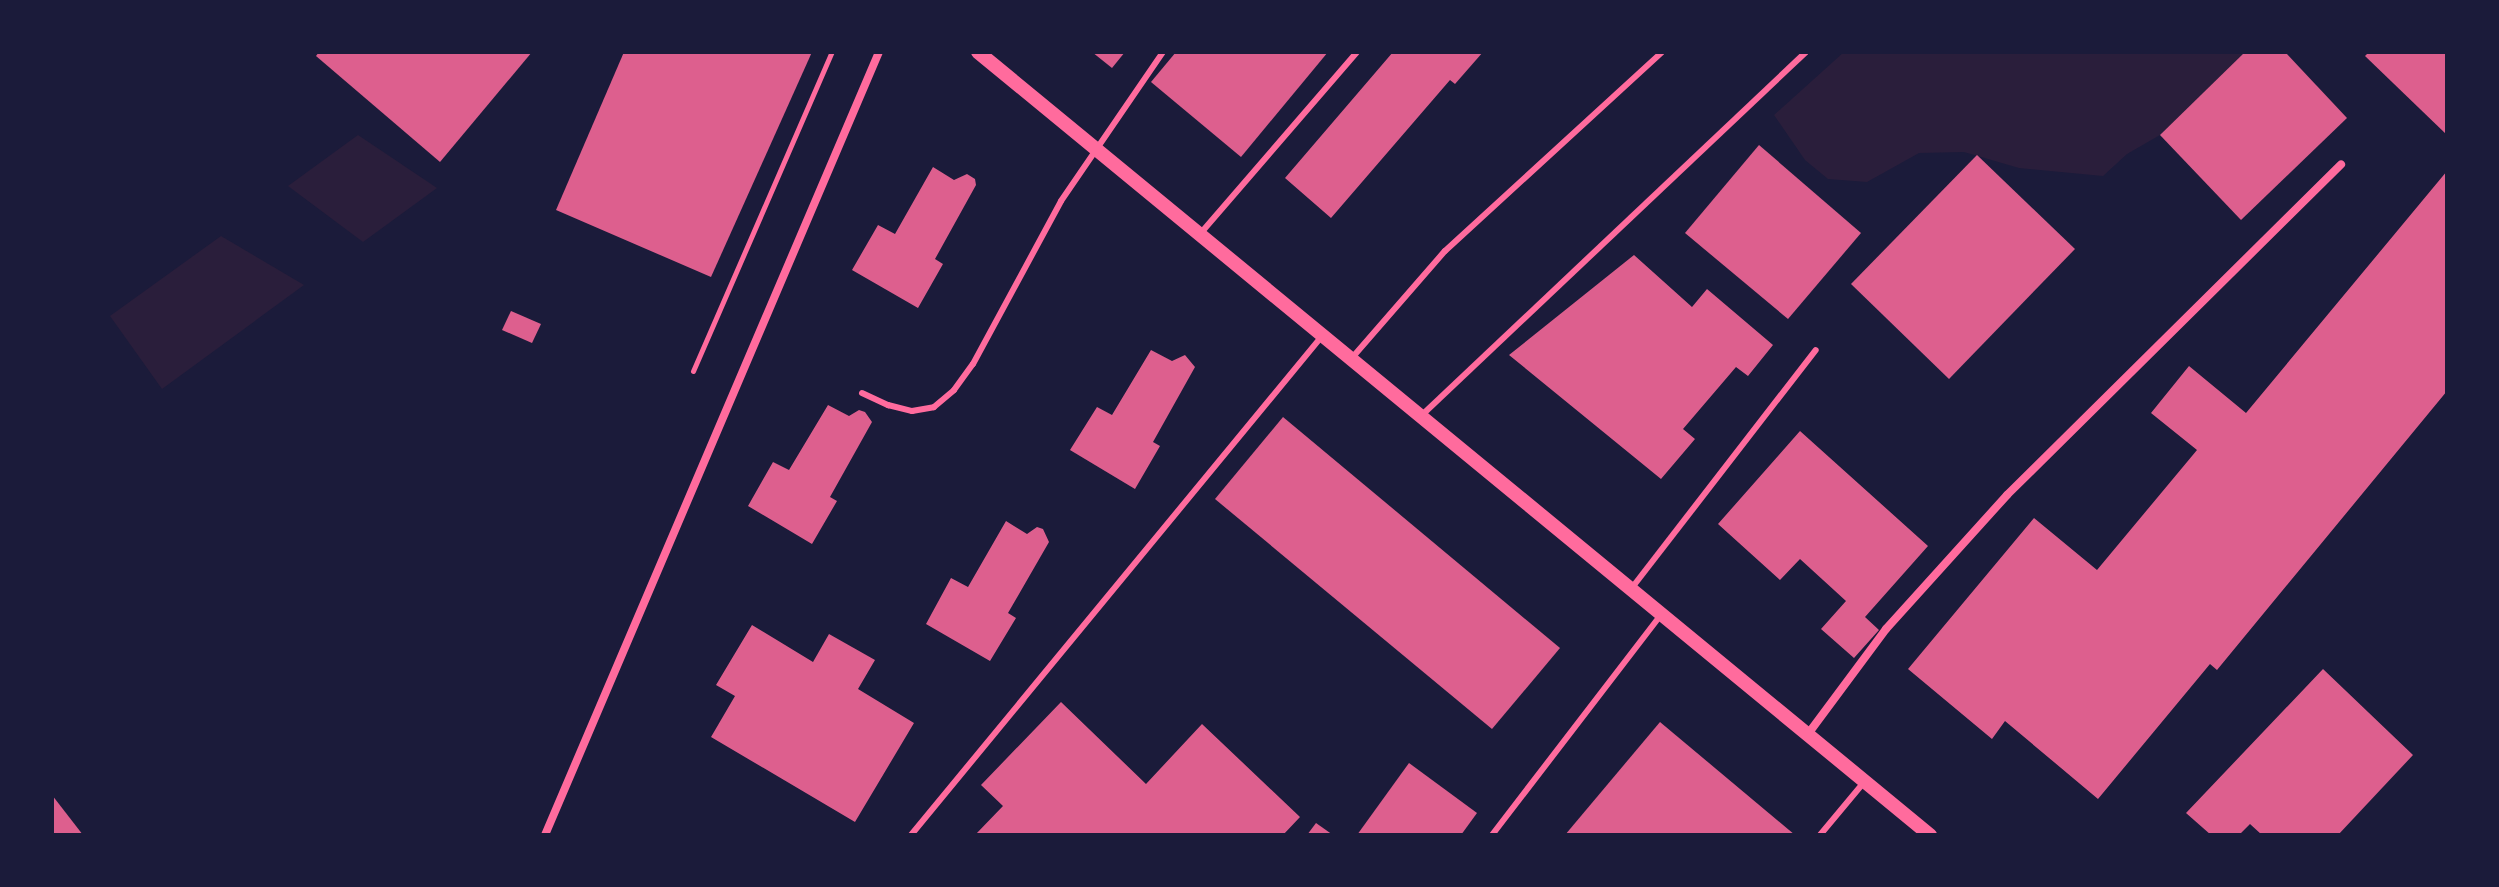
<!DOCTYPE html>
<html>
<head>
<meta charset="utf-8">
<style>
	body { margin:0 }
	#map { position:relative; width:2499px; height:887px; overflow:hidden; background:#1b1b3a; font-family:"Noto Sans",sans-serif }
	div>[style] { position:absolute }
	.green>* { inset:0; background:#2a1e3b }
	.building>* { inset:0; background:#dd5f8e }
	.path>* { height:5px; margin:-2.5px; padding:0 2.5px; transform-origin:2.5px; border-radius:2.5px; background:#ff6b9d }
	.service>* { height:6px; margin:-3px; padding:0 3px; transform-origin:3px; border-radius:3px; background:#ff6b9d }
	.minor>* { height:8px; margin:-4px; padding:0 4px; transform-origin:4px; border-radius:4px; background:#ff6b9d }
	.tertiary>* { height:14px; margin:-7px; padding:0 7px; transform-origin:7px; border-radius:7px; background:#ff6b9d }
	span { translate:-50% -50%; white-space:nowrap; text-align:center; line-height:1.15; -webkit-text-stroke:7px #1b1b3a; paint-order:stroke }
	.frame { position:absolute; inset:0; border:54px solid #1b1b3a; pointer-events:none }
</style>
</head>
<body>
<div id="map">
	<div class="green">
		<div style="clip-path:polygon(1844px 52px,2245px 52px,2160px 135px,2127px 154px,2103px 176px,2019px 168px,1964px 152px,1919px 153px,1867px 182px,1828px 179px,1805px 160px,1774px 115px)"></div>
		<div style="clip-path:polygon(358px 135px,437px 188px,363px 242px,288px 186px)"></div>
		<div style="clip-path:polygon(221px 236px,304px 285px,162px 389px,110px 316px)"></div>
	</div>
	<div class="building">
		<div style="clip-path:polygon(319px 52px,532px 52px,440px 162px,316px 56px)"></div>
		<div style="clip-path:polygon(624px 52px,812px 52px,711px 277px,556px 210px)"></div>
		<div style="clip-path:polygon(1092px 52px,1125px 52px,1112px 68px)"></div>
		<div style="clip-path:polygon(1176px 52px,1328px 52px,1241px 157px,1151px 82px)"></div>
		<div style="clip-path:polygon(1393px 52px,1483px 52px,1455px 84px,1450px 80px,1331px 218px,1285px 178px)"></div>
		<div style="clip-path:polygon(2245px 52px,2285px 52px,2347px 118px,2241px 220px,2160px 135px)"></div>
		<div style="clip-path:polygon(2369px 52px,2447px 52px,2447px 135px,2365px 56px)"></div>
		<div style="clip-path:polygon(1759px 145px,1861px 233px,1788px 319px,1685px 233px)"></div>
		<div style="clip-path:polygon(1977px 155px,2075px 249px,1949px 379px,1851px 284px)"></div>
		<div style="clip-path:polygon(933px 167px,954px 180px,967px 174px,975px 179px,976px 185px,935px 259px,943px 264px,918px 308px,852px 270px,878px 225px,895px 234px)"></div>
		<div style="clip-path:polygon(2447px 171px,2447px 391px,2217px 670px,2210px 664px,2098px 799px,2005px 721px,1992px 739px,1908px 669px,2034px 518px,2097px 570px,2197px 450px,2151px 413px,2189px 366px,2246px 413px)"></div>
		<div style="clip-path:polygon(1634px 255px,1692px 307px,1707px 289px,1773px 345px,1748px 376px,1736px 367px,1683px 429px,1695px 439px,1661px 479px,1509px 355px)"></div>
		<div style="clip-path:polygon(511px 311px,541px 324px,532px 343px,502px 330px)"></div>
		<div style="clip-path:polygon(1151px 350px,1172px 361px,1185px 355px,1195px 367px,1153px 442px,1160px 446px,1135px 489px,1070px 450px,1097px 407px,1112px 415px)"></div>
		<div style="clip-path:polygon(828px 405px,849px 416px,859px 410px,865px 412px,872px 422px,830px 497px,837px 501px,812px 544px,748px 506px,773px 462px,789px 470px)"></div>
		<div style="clip-path:polygon(1283px 417px,1560px 648px,1492px 729px,1215px 499px)"></div>
		<div style="clip-path:polygon(1800px 431px,1928px 546px,1865px 617px,1879px 630px,1854px 658px,1821px 629px,1846px 601px,1800px 559px,1780px 580px,1718px 524px)"></div>
		<div style="clip-path:polygon(1006px 521px,1027px 534px,1037px 527px,1043px 529px,1049px 542px,1008px 613px,1016px 618px,990px 661px,926px 624px,951px 578px,968px 587px)"></div>
		<div style="clip-path:polygon(752px 625px,813px 662px,829px 634px,875px 660px,858px 689px,914px 723px,855px 822px,711px 737px,735px 696px,716px 685px)"></div>
		<div style="clip-path:polygon(2323px 669px,2413px 755px,2338px 835px,2262px 835px,2250px 824px,2239px 835px,2211px 835px,2186px 813px)"></div>
		<div style="clip-path:polygon(1061px 702px,1146px 784px,1202px 724px,1300px 817px,1283px 835px,975px 835px,1003px 806px,981px 785px)"></div>
		<div style="clip-path:polygon(1660px 722px,1795px 835px,1565px 835px)"></div>
		<div style="clip-path:polygon(1409px 763px,1477px 813px,1461px 835px,1357px 835px)"></div>
		<div style="clip-path:polygon(52px 795px,83px 835px,52px 835px)"></div>
		<div style="clip-path:polygon(1316px 823px,1333px 835px,1307px 835px)"></div>
	</div>
	<div class="path">
		<div style="left:693px;top:371px;width:348px;rotate:-66.5deg"></div>
	</div>
	<div class="service">
		<div style="left:1200px;top:234px;width:240px;rotate:-49.2deg"></div>
		<div style="left:1351px;top:359px;width:143px;rotate:-49deg"></div>
		<div style="left:1445px;top:251px;width:294px;rotate:-42.5deg"></div>
		<div style="left:862px;top:393px;width:29px;rotate:25deg"></div>
		<div style="left:888px;top:405px;width:25px;rotate:14deg"></div>
		<div style="left:912px;top:411px;width:22px;rotate:-10deg"></div>
		<div style="left:934px;top:407px;width:26px;rotate:-40deg"></div>
		<div style="left:954px;top:390px;width:32px;rotate:-54deg"></div>
		<div style="left:973px;top:364px;width:185px;rotate:-61.6deg"></div>
		<div style="left:1061px;top:201px;width:181px;rotate:-55.6deg"></div>
		<div style="left:1422px;top:415px;width:528px;rotate:-43.39deg"></div>
		<div style="left:1631px;top:589px;width:302px;rotate:-52.3deg"></div>
		<div style="left:911px;top:835px;width:646px;rotate:-50.52deg"></div>
		<div style="left:1492px;top:835px;width:276px;rotate:-52.5deg"></div>
		<div style="left:1820px;top:835px;width:70px;rotate:-50.2deg"></div>
	</div>
	<div class="minor">
		<div style="left:1808px;top:734px;width:131px;rotate:-53.4deg"></div>
		<div style="left:1886px;top:629px;width:181px;rotate:-47.9deg"></div>
		<div style="left:2007px;top:495px;width:470px;rotate:-44.7deg"></div>
		<div style="left:545px;top:835px;width:851px;rotate:-66.9deg"></div>
	</div>
	<div class="tertiary">
		<div style="left:978px;top:52px;width:1233px;rotate:39.44deg"></div>
	</div>
	<div class="frame"></div>
</div>
</body>
</html>
